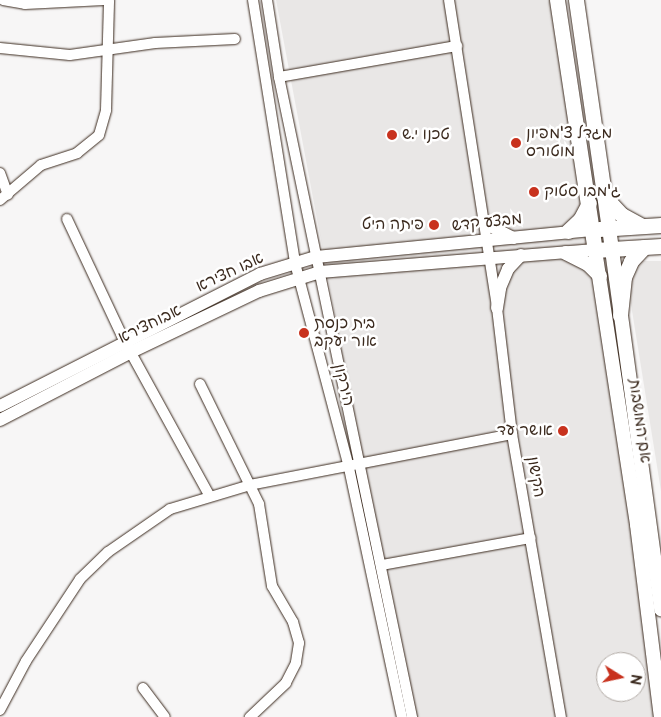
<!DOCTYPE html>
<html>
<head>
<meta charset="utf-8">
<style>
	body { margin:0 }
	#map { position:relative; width:661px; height:717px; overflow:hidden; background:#f7f6f6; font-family:"Balsamiq Sans","Playpen Sans Hebrew",sans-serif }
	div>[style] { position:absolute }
	.built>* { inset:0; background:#e9e7e6 }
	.roads { filter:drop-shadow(0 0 1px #3b2a1e) drop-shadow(0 0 1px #3b2a1e) }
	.minor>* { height:10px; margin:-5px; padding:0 5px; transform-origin:5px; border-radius:5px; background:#fff }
	.tertiary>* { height:12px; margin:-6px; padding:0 6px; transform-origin:6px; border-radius:6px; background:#fff }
	.secondary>* { height:14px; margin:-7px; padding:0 7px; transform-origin:7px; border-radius:7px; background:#fff }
	.primary>* { height:15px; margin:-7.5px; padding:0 7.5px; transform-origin:7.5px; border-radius:7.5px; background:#fff }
	.dots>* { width:14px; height:14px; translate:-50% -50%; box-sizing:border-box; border:2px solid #fff; border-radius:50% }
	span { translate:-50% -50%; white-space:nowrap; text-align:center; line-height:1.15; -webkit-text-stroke:5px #fff; paint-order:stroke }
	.poi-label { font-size:16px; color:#3b2a1e }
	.left { translate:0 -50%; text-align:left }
	.right { translate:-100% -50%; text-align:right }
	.street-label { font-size:16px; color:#3b2a1e }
	.north { position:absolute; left:596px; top:652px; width:50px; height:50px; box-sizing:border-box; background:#fff; border:1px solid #b1aaa5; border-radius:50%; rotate:100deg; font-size:14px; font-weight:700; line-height:20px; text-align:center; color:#3b2a1e }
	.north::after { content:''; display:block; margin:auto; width:18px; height:22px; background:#c8321e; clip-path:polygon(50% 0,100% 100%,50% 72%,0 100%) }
</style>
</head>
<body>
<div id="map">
	<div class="built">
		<div style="clip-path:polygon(evenodd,276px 0,553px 0,638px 578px,655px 717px,410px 717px,276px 0,606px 662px,636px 662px,636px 692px,606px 692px,606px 662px)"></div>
		<div style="clip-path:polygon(641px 261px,661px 261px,661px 491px,629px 292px,633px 275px)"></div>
	</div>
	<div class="roads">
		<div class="minor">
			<div style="left:3px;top:0;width:22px;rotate:10deg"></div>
			<div style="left:25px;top:4px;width:79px;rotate:-2.9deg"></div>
			<div style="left:253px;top:0;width:266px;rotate:80.9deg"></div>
			<div style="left:295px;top:263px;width:212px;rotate:75.2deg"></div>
			<div style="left:349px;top:468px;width:255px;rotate:78deg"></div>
			<div style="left:267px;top:0;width:78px;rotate:81.1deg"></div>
			<div style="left:279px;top:77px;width:654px;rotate:78.26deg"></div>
			<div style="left:449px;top:0;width:312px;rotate:81.1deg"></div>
			<div style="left:497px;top:308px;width:127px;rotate:83.2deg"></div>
			<div style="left:512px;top:434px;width:287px;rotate:80.2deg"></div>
			<div style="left:0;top:48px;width:70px;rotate:5.7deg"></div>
			<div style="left:70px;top:55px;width:86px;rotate:-8deg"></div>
			<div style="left:155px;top:43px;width:80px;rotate:-2.9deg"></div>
			<div style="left:279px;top:77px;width:181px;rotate:-9.9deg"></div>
			<div style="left:0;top:173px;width:23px;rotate:70deg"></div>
			<div style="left:0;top:200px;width:54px;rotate:-40.5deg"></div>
			<div style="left:41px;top:165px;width:38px;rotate:-18deg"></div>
			<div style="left:77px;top:153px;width:28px;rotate:-39deg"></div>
			<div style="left:99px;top:135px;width:26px;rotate:-74deg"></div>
			<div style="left:106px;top:110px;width:110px;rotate:-88.4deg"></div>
			<div style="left:67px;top:219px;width:136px;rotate:64.8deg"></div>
			<div style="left:125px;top:342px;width:175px;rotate:61.2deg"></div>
			<div style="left:200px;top:384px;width:134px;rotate:63.8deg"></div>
			<div style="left:259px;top:504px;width:83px;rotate:81deg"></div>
			<div style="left:272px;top:586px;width:42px;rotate:59.7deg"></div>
			<div style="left:293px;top:622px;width:22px;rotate:74deg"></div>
			<div style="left:299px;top:643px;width:20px;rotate:99deg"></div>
			<div style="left:296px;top:663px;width:22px;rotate:117deg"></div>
			<div style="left:286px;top:683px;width:50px;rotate:136.6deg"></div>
			<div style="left:382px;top:565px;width:151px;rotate:-10.3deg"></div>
			<div style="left:143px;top:688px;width:36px;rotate:53deg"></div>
			<div style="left:0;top:710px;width:55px;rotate:-62deg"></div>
			<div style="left:26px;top:661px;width:98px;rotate:-56.6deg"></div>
			<div style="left:80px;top:579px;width:39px;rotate:-44deg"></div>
			<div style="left:108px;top:552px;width:75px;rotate:-34.7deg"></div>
			<div style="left:170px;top:509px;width:84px;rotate:-16.7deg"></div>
			<div style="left:250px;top:485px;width:267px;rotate:-11deg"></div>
		</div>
		<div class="tertiary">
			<div style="left:484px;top:223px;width:33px;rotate:27deg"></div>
			<div style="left:497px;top:308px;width:20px;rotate:-81deg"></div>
			<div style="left:500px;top:288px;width:21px;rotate:-67deg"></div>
			<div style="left:508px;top:269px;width:19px;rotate:-47deg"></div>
			<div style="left:0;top:406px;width:292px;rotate:-26.9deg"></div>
			<div style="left:260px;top:274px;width:59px;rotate:-16.9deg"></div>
			<div style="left:316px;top:257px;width:277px;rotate:-5.6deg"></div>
			<div style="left:0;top:420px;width:148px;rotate:-27.4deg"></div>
			<div style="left:131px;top:352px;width:142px;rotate:-25.5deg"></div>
			<div style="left:259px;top:291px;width:64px;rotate:-17.3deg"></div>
			<div style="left:320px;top:272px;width:276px;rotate:-4.6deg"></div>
		</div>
		<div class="secondary">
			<div style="left:609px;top:228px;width:385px;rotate:82.2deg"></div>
			<div style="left:595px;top:250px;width:278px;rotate:81.3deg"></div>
			<div style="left:637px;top:525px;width:193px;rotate:82.9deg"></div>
			<div style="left:566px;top:253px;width:25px;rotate:27deg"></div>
			<div style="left:588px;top:264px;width:17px;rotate:45deg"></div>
		</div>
		<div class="primary">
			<div style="left:557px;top:0;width:253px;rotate:81.4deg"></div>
			<div style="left:595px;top:250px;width:66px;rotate:-3.5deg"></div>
			<div style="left:576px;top:0;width:230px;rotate:81.8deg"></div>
			<div style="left:604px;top:196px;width:26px;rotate:47deg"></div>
			<div style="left:622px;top:215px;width:21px;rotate:29deg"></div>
			<div style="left:599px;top:229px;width:62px;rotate:-3.7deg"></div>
			<div style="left:568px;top:231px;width:16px;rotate:-43deg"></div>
			<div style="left:580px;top:220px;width:19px;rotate:-62deg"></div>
			<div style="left:620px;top:315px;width:38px;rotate:-84deg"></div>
			<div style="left:624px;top:277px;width:17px;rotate:-66deg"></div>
			<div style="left:631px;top:261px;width:19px;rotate:-47deg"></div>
		</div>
	</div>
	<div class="dots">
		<div style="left:392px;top:135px;background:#c8321e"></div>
		<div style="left:516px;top:143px;background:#c8321e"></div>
		<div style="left:534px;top:192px;background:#c8321e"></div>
		<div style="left:434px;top:225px;background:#c8321e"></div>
		<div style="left:304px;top:333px;background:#c8321e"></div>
		<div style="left:563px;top:431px;background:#c8321e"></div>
	</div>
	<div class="poi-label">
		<span class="left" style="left:526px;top:143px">מגדל צ'מפיון<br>מוטורס</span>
		<span class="left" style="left:402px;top:135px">טכנו י.ש</span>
		<span class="left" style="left:544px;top:192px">ג'מבו סטוק</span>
		<span class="right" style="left:424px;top:225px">פיתה היט</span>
		<span class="left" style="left:314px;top:333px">בית כנסת<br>אור יעקב</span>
		<span class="right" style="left:553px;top:431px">אושר עד</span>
	</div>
	<div class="street-label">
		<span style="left:487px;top:223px;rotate:-6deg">מבצע קדש</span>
		<span style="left:230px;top:273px;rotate:-25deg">אבו חצירא</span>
		<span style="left:150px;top:325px;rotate:-26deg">אבוחצירא</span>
		<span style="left:343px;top:385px;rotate:76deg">הירקון</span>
		<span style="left:639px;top:421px;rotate:82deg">אם המושבות</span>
		<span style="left:535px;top:477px;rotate:80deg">הקישון</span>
	</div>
	<div class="north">N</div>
</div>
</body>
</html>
